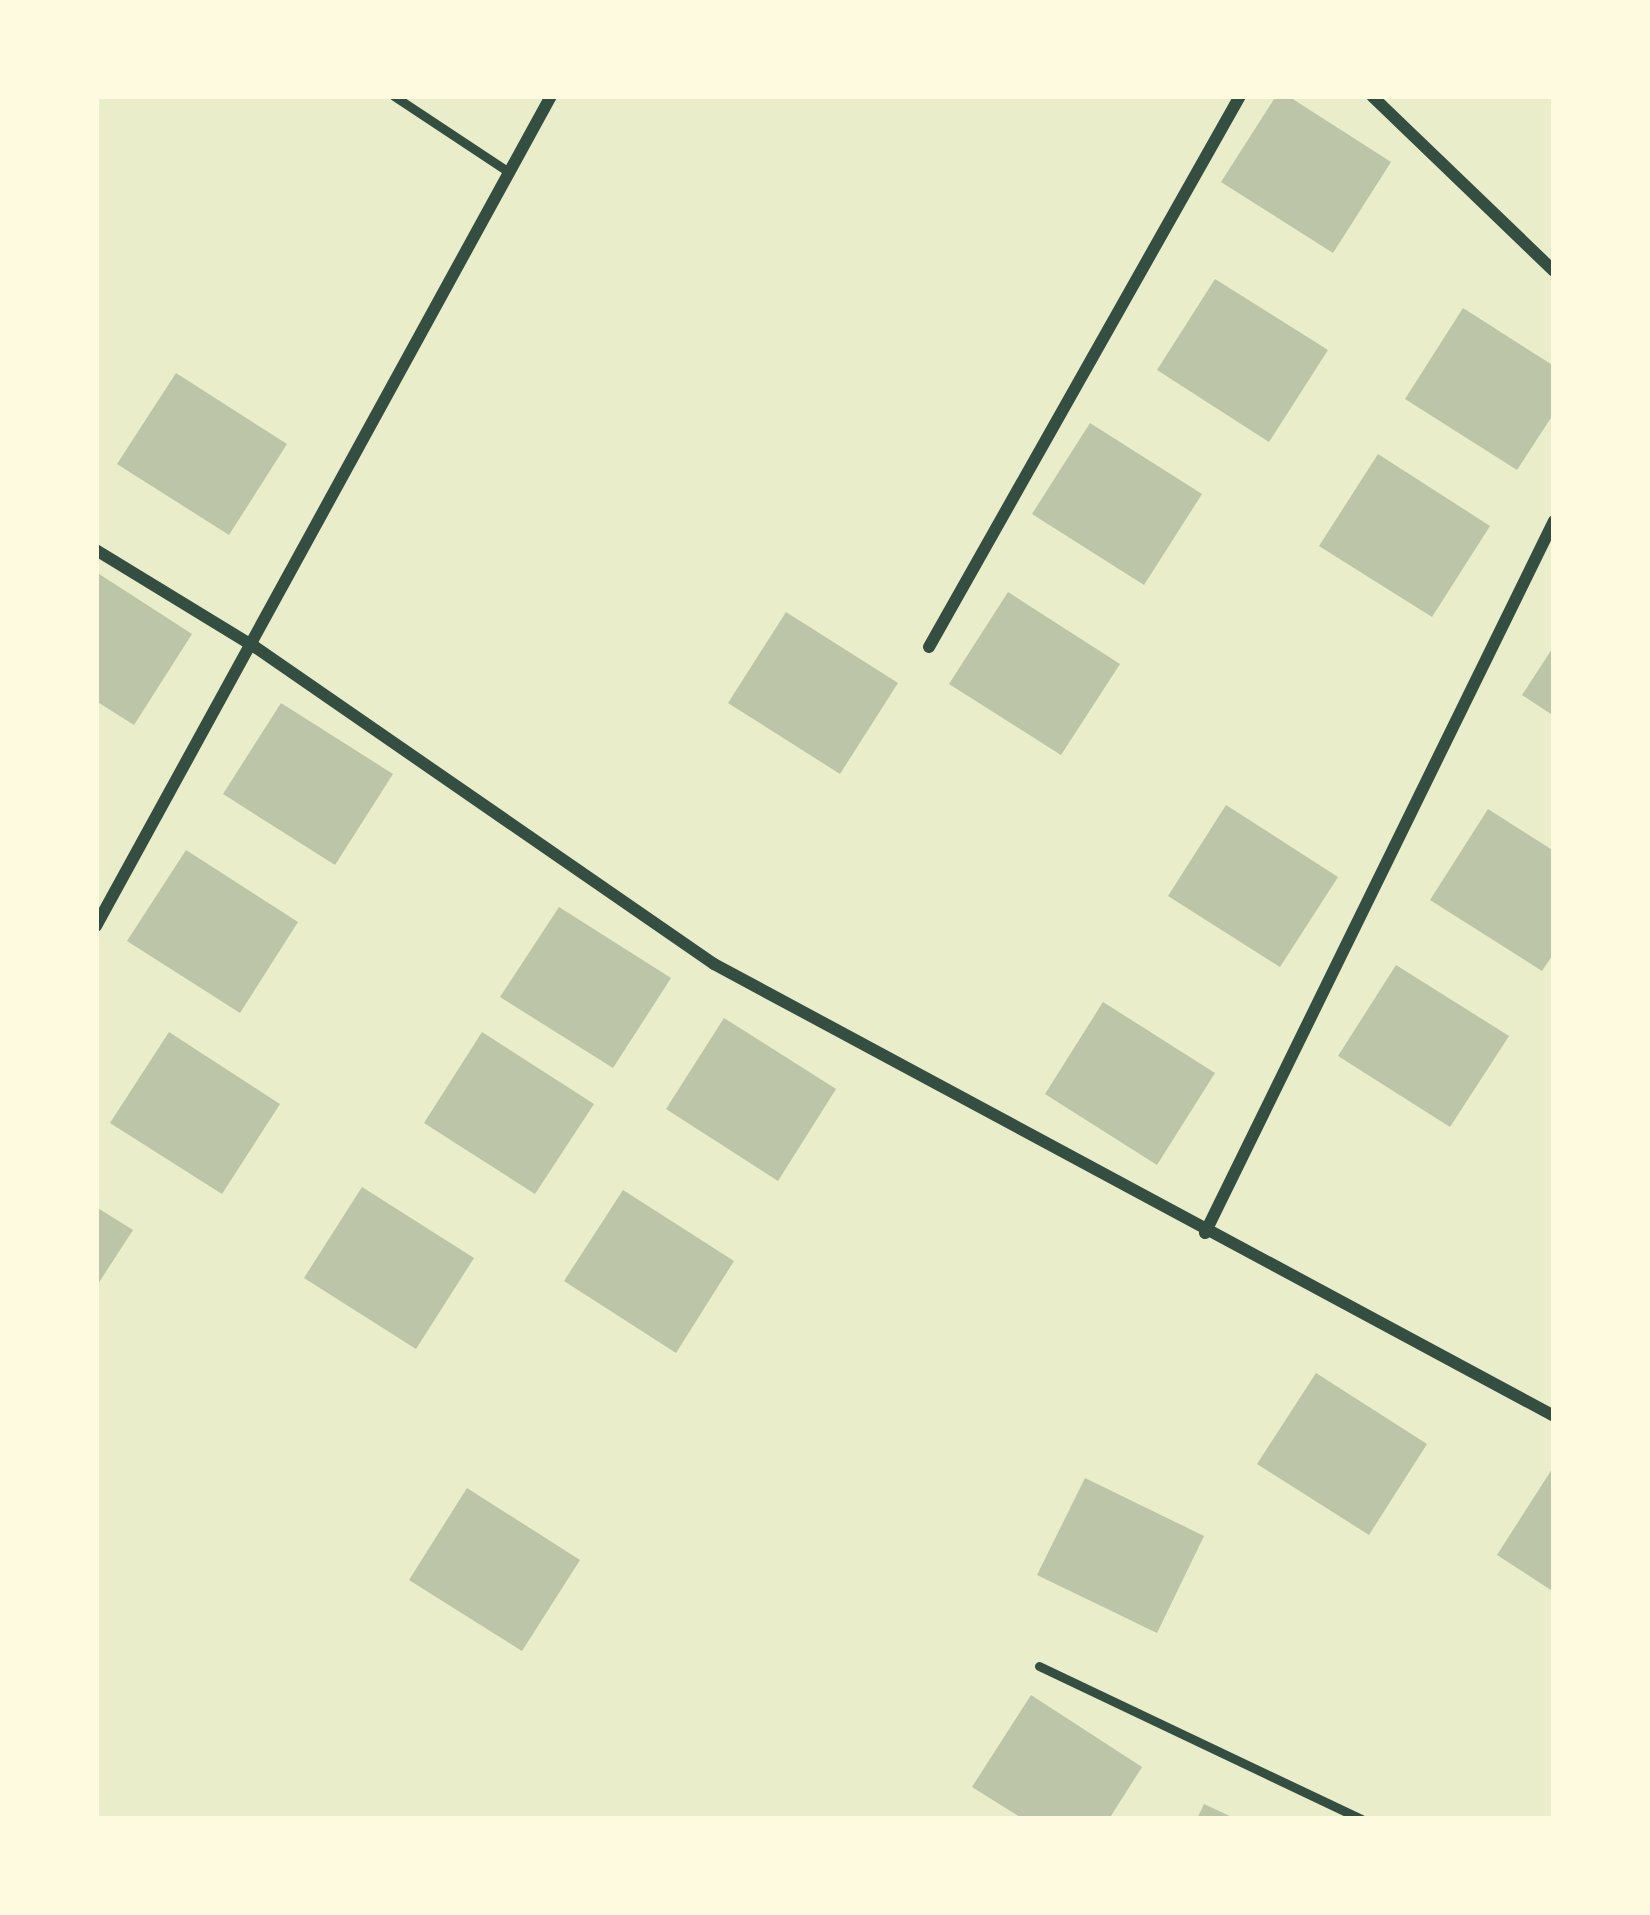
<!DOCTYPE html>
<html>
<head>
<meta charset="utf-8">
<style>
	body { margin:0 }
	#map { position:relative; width:1650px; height:1915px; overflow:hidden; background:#e9edc9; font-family:"Roboto Condensed",sans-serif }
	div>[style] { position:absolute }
	.building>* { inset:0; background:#bcc5a7 }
	.service>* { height:9px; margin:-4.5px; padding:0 4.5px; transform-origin:4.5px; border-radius:4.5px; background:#344e41 }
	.minor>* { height:12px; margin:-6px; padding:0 6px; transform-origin:6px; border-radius:6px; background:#344e41 }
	span { translate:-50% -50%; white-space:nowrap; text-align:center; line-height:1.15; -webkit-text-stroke:10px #fefae0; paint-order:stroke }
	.frame { position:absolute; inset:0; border:99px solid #fefae0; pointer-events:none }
</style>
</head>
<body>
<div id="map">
	<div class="building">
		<div style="clip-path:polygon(1276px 96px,1288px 96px,1391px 162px,1333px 253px,1221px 182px)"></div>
		<div style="clip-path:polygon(1215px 279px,1328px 350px,1269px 442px,1157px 370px)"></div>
		<div style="clip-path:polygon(1463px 308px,1554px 366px,1554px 413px,1517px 470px,1405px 399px)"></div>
		<div style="clip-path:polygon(176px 373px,287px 444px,229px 535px,117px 464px)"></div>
		<div style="clip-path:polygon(1090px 423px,1202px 494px,1144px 585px,1032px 514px)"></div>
		<div style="clip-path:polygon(1378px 454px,1490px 526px,1432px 617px,1319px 546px)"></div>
		<div style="clip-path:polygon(96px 572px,192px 634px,134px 725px,96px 701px)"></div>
		<div style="clip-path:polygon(1008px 592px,1120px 664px,1061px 755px,949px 684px)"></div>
		<div style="clip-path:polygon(786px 612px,898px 683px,840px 774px,728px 703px)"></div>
		<div style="clip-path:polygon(1554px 646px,1554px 716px,1522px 695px)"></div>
		<div style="clip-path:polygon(281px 703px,393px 774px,335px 865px,223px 794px)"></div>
		<div style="clip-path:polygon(1226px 805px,1338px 877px,1280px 967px,1168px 896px)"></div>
		<div style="clip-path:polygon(1488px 809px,1554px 851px,1554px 953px,1542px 971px,1430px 900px)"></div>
		<div style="clip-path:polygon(186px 850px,298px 922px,240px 1013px,127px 941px)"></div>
		<div style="clip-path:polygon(559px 907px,671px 978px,613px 1068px,500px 997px)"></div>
		<div style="clip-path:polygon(1396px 965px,1509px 1036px,1450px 1127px,1338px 1056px)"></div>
		<div style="clip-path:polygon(1103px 1002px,1215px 1073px,1157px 1165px,1045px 1094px)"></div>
		<div style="clip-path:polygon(724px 1018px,836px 1089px,778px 1181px,666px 1109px)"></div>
		<div style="clip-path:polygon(169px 1032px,280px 1104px,222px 1194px,110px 1123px)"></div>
		<div style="clip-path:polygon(482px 1032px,594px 1104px,535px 1194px,424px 1123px)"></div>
		<div style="clip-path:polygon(362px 1187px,474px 1258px,416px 1349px,304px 1278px)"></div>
		<div style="clip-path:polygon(623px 1190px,734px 1261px,676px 1353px,564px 1281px)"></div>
		<div style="clip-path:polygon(96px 1207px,133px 1230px,96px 1287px)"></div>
		<div style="clip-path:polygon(1316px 1373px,1427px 1444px,1369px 1535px,1257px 1464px)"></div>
		<div style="clip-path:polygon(1554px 1466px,1554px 1592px,1497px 1555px)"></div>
		<div style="clip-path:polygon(1085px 1478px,1204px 1536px,1157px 1633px,1037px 1575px)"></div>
		<div style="clip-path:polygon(467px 1488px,580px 1560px,522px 1651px,409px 1580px)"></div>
		<div style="clip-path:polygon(1031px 1695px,1142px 1767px,1109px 1819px,1023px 1819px,972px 1787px)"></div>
		<div style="clip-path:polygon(1204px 1804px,1236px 1819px,1197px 1819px)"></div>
	</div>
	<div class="service">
		<div style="left:394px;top:96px;width:134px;rotate:33.5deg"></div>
		<div style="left:1039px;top:1666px;width:357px;rotate:25.4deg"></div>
	</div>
	<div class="minor">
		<div style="left:1372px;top:96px;width:252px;rotate:43.9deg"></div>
		<div style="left:96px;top:550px;width:186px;rotate:31.4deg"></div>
		<div style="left:255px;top:647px;width:558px;rotate:34.63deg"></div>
		<div style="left:714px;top:964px;width:954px;rotate:28.28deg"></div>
		<div style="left:929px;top:647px;width:633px;rotate:-60.56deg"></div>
		<div style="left:96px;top:926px;width:947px;rotate:-61.27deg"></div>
		<div style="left:1205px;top:1233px;width:793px;rotate:-63.89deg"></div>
	</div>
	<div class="frame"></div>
</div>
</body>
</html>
